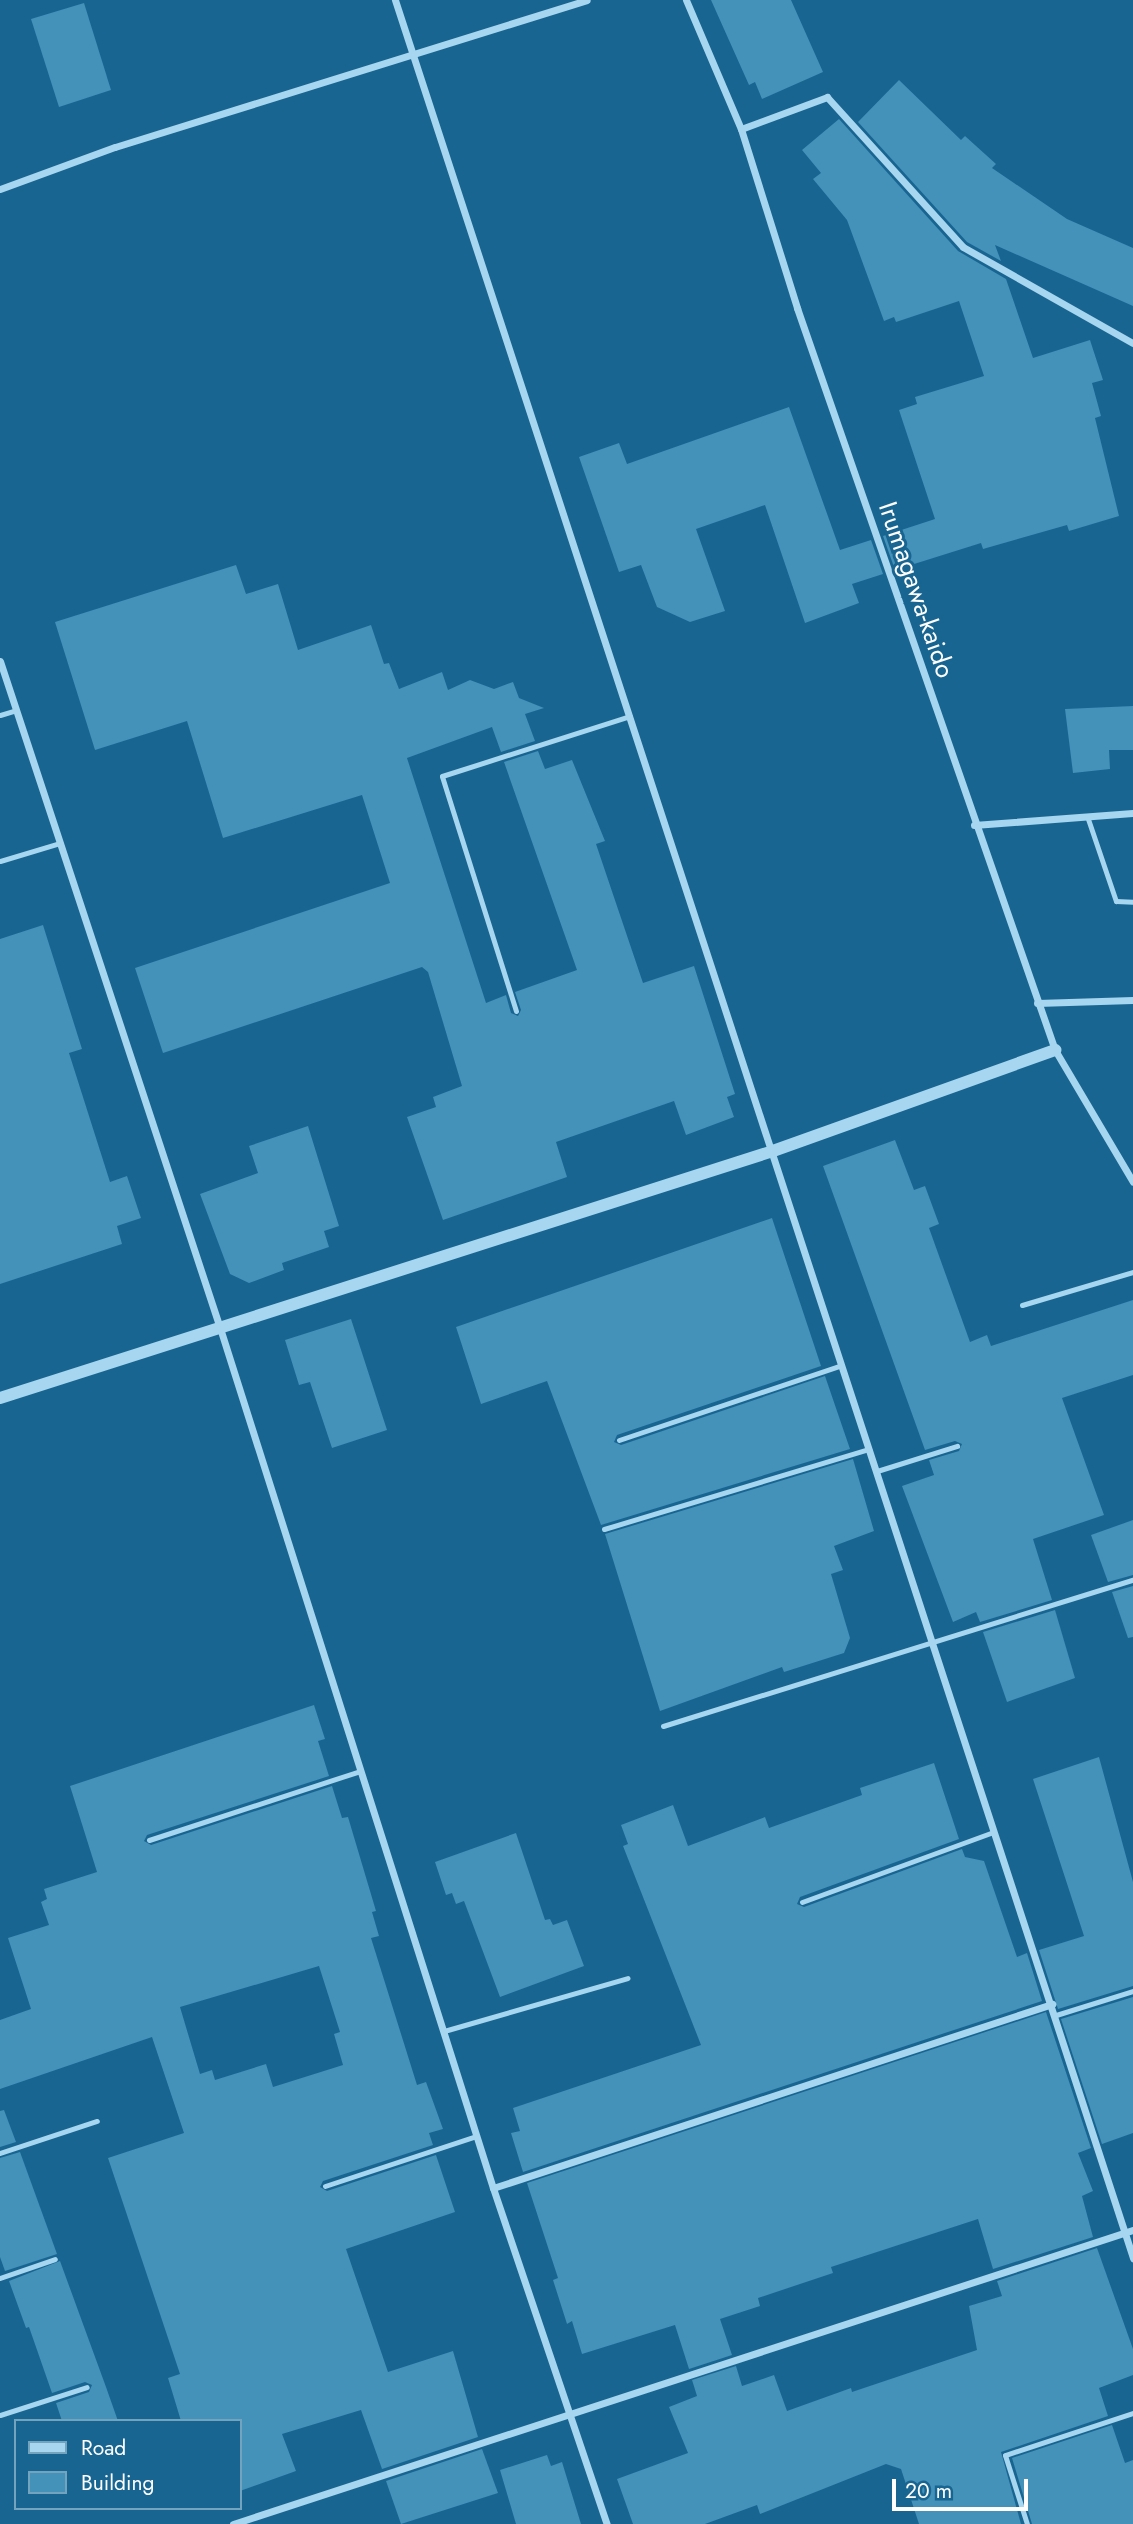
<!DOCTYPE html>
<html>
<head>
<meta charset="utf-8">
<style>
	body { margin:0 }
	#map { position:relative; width:1133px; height:2524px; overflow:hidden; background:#186591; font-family:Jost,sans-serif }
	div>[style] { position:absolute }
	.building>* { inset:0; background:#4491ba }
	.service>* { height:5px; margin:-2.5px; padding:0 2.5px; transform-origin:2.5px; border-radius:2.5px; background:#a6d6f0 }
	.minor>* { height:7px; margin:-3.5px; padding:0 3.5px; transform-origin:3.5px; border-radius:3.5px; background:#a6d6f0 }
	.tertiary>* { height:12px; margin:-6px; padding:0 6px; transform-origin:6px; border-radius:6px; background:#a6d6f0 }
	span { translate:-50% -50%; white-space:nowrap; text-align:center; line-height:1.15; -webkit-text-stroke:6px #186591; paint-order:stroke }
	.street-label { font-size:26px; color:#fff }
	.legend { position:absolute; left:14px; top:2419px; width:228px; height:91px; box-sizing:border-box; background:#186591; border:2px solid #74a3bd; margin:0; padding:9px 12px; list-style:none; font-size:21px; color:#fff }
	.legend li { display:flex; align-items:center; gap:14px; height:35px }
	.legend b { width:35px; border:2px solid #74a3bd }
	.scale { position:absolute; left:892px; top:2479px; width:136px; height:32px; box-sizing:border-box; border:4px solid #fff; border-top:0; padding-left:9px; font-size:21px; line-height:24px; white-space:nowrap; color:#fff; -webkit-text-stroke:5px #186591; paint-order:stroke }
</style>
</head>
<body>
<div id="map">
	<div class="building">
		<div style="clip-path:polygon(711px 0,791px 0,823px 72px,762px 99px,755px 82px,749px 85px)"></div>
		<div style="clip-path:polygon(84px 3px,111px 90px,59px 107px,31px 19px)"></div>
		<div style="clip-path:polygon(899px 80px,961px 140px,965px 136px,996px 164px,992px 168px,1067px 219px,1133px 248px,1133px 306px,995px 245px,1001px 261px,967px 242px,858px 122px)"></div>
		<div style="clip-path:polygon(839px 119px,958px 251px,1006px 279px,1033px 358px,1090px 340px,1103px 380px,1092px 383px,1101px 416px,1095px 418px,1119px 516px,1069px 531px,1067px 525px,983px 549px,981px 543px,895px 570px,883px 536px,935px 519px,899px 410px,917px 404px,915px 397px,984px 376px,959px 301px,896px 322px,894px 317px,884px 321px,847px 220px,813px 179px,821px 173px,802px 150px)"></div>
		<div style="clip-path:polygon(789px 407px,840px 550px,871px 540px,883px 574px,852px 584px,859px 603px,805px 623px,765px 505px,696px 529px,725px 611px,690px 622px,657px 607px,641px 565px,619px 572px,579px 457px,619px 443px,627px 464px)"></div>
		<div style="clip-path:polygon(236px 565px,246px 594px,278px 584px,298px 650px,371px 625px,384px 664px,389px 663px,399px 689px,442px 672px,448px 690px,470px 680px,494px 689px,513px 682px,519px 698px,544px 708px,525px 714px,535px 741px,501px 752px,492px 727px,407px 758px,486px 1003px,506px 995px,511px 1013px,518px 1016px,521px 1010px,515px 992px,577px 970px,504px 762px,538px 751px,545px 769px,572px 760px,605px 841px,596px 844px,643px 983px,694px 966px,735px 1094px,727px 1097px,734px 1117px,686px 1135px,674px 1101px,556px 1142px,567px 1177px,443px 1220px,407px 1117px,436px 1107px,433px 1097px,462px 1086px,428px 972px,422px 967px,163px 1053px,135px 968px,390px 883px,362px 795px,223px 838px,187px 721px,95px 750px,55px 622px)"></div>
		<div style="clip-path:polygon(1133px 706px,1133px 750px,1109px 750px,1110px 769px,1073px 773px,1065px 709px)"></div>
		<div style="clip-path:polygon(43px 925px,82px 1049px,69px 1053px,110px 1182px,127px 1176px,141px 1218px,117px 1226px,122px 1244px,0 1284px,0 939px)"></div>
		<div style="clip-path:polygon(308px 1126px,339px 1226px,324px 1231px,329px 1247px,282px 1263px,284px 1270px,249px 1283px,230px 1274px,200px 1194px,258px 1173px,249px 1146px)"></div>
		<div style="clip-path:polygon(895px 1140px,914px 1190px,925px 1186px,939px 1224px,929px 1228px,970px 1342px,987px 1335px,991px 1346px,1133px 1300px,1133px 1375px,1062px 1398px,1104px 1515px,1033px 1539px,1052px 1600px,980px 1622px,976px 1612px,953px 1622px,902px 1486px,934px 1475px,929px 1460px,959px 1451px,962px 1444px,955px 1441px,925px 1450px,823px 1166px)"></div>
		<div style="clip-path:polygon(772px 1218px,821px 1366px,617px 1435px,614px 1442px,621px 1445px,825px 1376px,850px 1449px,601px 1525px,547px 1381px,481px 1404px,456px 1327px)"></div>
		<div style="clip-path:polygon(351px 1319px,387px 1430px,332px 1448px,310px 1382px,299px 1385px,285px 1340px)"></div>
		<div style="clip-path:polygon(853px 1459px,874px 1531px,834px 1546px,843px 1570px,831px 1574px,850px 1638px,844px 1653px,784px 1672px,782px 1667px,660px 1711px,605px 1534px)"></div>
		<div style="clip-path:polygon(1133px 1520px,1133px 1575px,1108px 1582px,1091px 1535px)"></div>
		<div style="clip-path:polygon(1133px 1586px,1133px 1637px,1128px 1638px,1112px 1592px)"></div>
		<div style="clip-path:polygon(1055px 1610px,1075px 1678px,1007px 1702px,983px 1632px)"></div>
		<div style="clip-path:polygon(evenodd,314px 1705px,325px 1739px,318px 1741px,329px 1776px,147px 1835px,144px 1841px,151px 1845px,332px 1786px,342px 1818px,348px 1817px,376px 1911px,372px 1912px,379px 1936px,371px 1938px,417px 2085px,426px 2082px,443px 2129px,429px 2133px,433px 2145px,323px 2181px,320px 2187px,327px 2191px,436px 2155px,455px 2212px,346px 2249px,388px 2372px,453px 2351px,478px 2437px,382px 2469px,361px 2410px,282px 2434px,296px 2471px,240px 2491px,240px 2421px,181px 2421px,168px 2378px,180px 2374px,108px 2158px,184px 2133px,152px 2037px,0 2089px,0 2020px,31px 2009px,8px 1938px,49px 1925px,41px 1902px,47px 1899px,44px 1889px,97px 1872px,70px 1786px,314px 1705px,319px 1966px,340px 2032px,334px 2034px,343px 2065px,273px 2087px,266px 2064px,215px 2080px,212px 2070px,200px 2074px,180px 2007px,319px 1966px)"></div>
		<div style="clip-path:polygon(1099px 1757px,1133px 1882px,1133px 1986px,1058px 2009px,1039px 1950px,1084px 1936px,1033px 1779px)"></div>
		<div style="clip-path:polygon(934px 1763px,959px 1839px,800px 1897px,797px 1904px,804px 1907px,962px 1849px,965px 1857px,984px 1861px,1017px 1957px,1027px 1953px,1042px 2001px,523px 2172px,511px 2133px,520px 2131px,513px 2108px,701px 2045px,623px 1846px,628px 1844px,621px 1825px,673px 1805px,688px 1846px,765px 1817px,769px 1828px,862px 1795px,860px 1788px)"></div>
		<div style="clip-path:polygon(516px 1833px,545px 1920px,550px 1919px,553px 1925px,567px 1920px,584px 1966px,500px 1997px,464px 1901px,456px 1904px,452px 1893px,446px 1895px,435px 1862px)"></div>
		<div style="clip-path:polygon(1133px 1997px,1133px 2133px,1102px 2144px,1061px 2019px)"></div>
		<div style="clip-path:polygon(1046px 2012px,1091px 2148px,1078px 2153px,1093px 2191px,1082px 2196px,1093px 2237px,993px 2269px,978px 2219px,831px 2267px,833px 2273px,758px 2298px,760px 2306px,720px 2319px,732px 2355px,689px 2369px,675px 2325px,582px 2354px,572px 2321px,567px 2324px,553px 2280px,558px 2278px,527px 2183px)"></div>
		<div style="clip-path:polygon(4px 2110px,16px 2142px,0 2147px,0 2111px)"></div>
		<div style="clip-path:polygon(20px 2152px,57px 2254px,5px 2271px,0 2257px,0 2158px)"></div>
		<div style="clip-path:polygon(1097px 2248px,1133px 2349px,1133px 2375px,1099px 2388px,1108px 2416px,1001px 2452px,1021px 2524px,919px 2524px,901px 2469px,886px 2464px,760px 2514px,757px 2505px,705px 2524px,633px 2524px,617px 2479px,688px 2453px,669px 2407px,697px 2396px,692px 2380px,736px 2366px,742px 2386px,774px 2375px,787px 2411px,851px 2388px,852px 2392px,977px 2350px,969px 2306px,1002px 2296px,997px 2281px)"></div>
		<div style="clip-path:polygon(60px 2261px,106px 2387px,118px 2421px,62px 2421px,56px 2403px,89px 2392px,92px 2385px,85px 2382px,52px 2393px,29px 2327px,26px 2328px,9px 2281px)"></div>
		<div style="clip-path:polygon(1112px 2425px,1125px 2463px,1133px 2460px,1133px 2524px,1032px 2524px,1012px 2458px)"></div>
		<div style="clip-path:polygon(482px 2449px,498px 2493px,401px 2524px,386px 2481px)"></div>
		<div style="clip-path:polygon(547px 2455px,551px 2466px,562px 2462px,581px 2524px,516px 2524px,500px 2470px)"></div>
	</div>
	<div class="service">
		<div style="left:0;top:715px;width:17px;rotate:-17deg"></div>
		<div style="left:1087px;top:816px;width:90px;rotate:71.2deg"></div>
		<div style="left:1116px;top:901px;width:17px;rotate:3deg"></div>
		<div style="left:0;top:861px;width:63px;rotate:-16.7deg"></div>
		<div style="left:516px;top:1011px;width:246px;rotate:-107.5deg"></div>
		<div style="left:442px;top:776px;width:197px;rotate:-17.7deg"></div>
		<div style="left:1022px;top:1305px;width:116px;rotate:-16.6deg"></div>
		<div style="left:619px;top:1440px;width:235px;rotate:-18.6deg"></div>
		<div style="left:877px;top:1471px;width:84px;rotate:-17.4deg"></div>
		<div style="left:604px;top:1529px;width:277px;rotate:-16.8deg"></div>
		<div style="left:663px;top:1726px;width:492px;rotate:-17.3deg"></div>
		<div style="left:149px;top:1840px;width:222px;rotate:-18.1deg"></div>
		<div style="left:802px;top:1902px;width:203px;rotate:-20.1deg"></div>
		<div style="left:1056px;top:2015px;width:81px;rotate:-17.3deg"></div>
		<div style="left:444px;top:2031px;width:191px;rotate:-16.1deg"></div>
		<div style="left:0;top:2153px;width:102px;rotate:-18.3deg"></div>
		<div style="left:325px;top:2186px;width:159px;rotate:-18.3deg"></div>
		<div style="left:0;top:2278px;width:58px;rotate:-19.1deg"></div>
		<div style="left:0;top:2415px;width:91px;rotate:-17.8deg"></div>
		<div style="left:1027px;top:2524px;width:72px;rotate:-107.7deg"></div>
		<div style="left:1005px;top:2455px;width:135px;rotate:-18.2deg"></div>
	</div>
	<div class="minor">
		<div style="left:395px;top:0;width:2376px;rotate:71.9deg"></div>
		<div style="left:686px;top:0;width:140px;rotate:66.9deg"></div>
		<div style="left:741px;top:129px;width:188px;rotate:72.6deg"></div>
		<div style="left:797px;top:308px;width:786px;rotate:70.83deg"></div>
		<div style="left:1055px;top:1050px;width:153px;rotate:59.4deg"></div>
		<div style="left:741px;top:129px;width:92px;rotate:-20.4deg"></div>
		<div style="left:827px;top:97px;width:202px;rotate:47.8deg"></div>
		<div style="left:963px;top:247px;width:195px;rotate:29.5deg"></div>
		<div style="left:0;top:189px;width:122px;rotate:-20.1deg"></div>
		<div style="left:115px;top:147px;width:494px;rotate:-17.3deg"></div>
		<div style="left:0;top:661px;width:702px;rotate:71.75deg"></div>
		<div style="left:220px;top:1328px;width:902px;rotate:72.39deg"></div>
		<div style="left:493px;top:2188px;width:355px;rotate:71.3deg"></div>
		<div style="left:974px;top:825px;width:159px;rotate:-4.3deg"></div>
		<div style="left:1037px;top:1003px;width:96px;rotate:-1.8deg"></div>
		<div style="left:493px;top:2188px;width:589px;rotate:-18.22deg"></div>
		<div style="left:233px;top:2524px;width:947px;rotate:-18.09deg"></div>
	</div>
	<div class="tertiary">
		<div style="left:0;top:1398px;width:812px;rotate:-17.72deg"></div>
		<div style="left:773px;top:1151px;width:300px;rotate:-19.7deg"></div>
	</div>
	<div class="street-label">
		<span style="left:916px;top:590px;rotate:71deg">Irumagawa-kaido</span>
	</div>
	<ul class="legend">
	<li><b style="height:9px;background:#a6d6f0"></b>Road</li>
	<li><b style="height:19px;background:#4491ba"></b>Building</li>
	</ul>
	<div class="scale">20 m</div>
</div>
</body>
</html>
